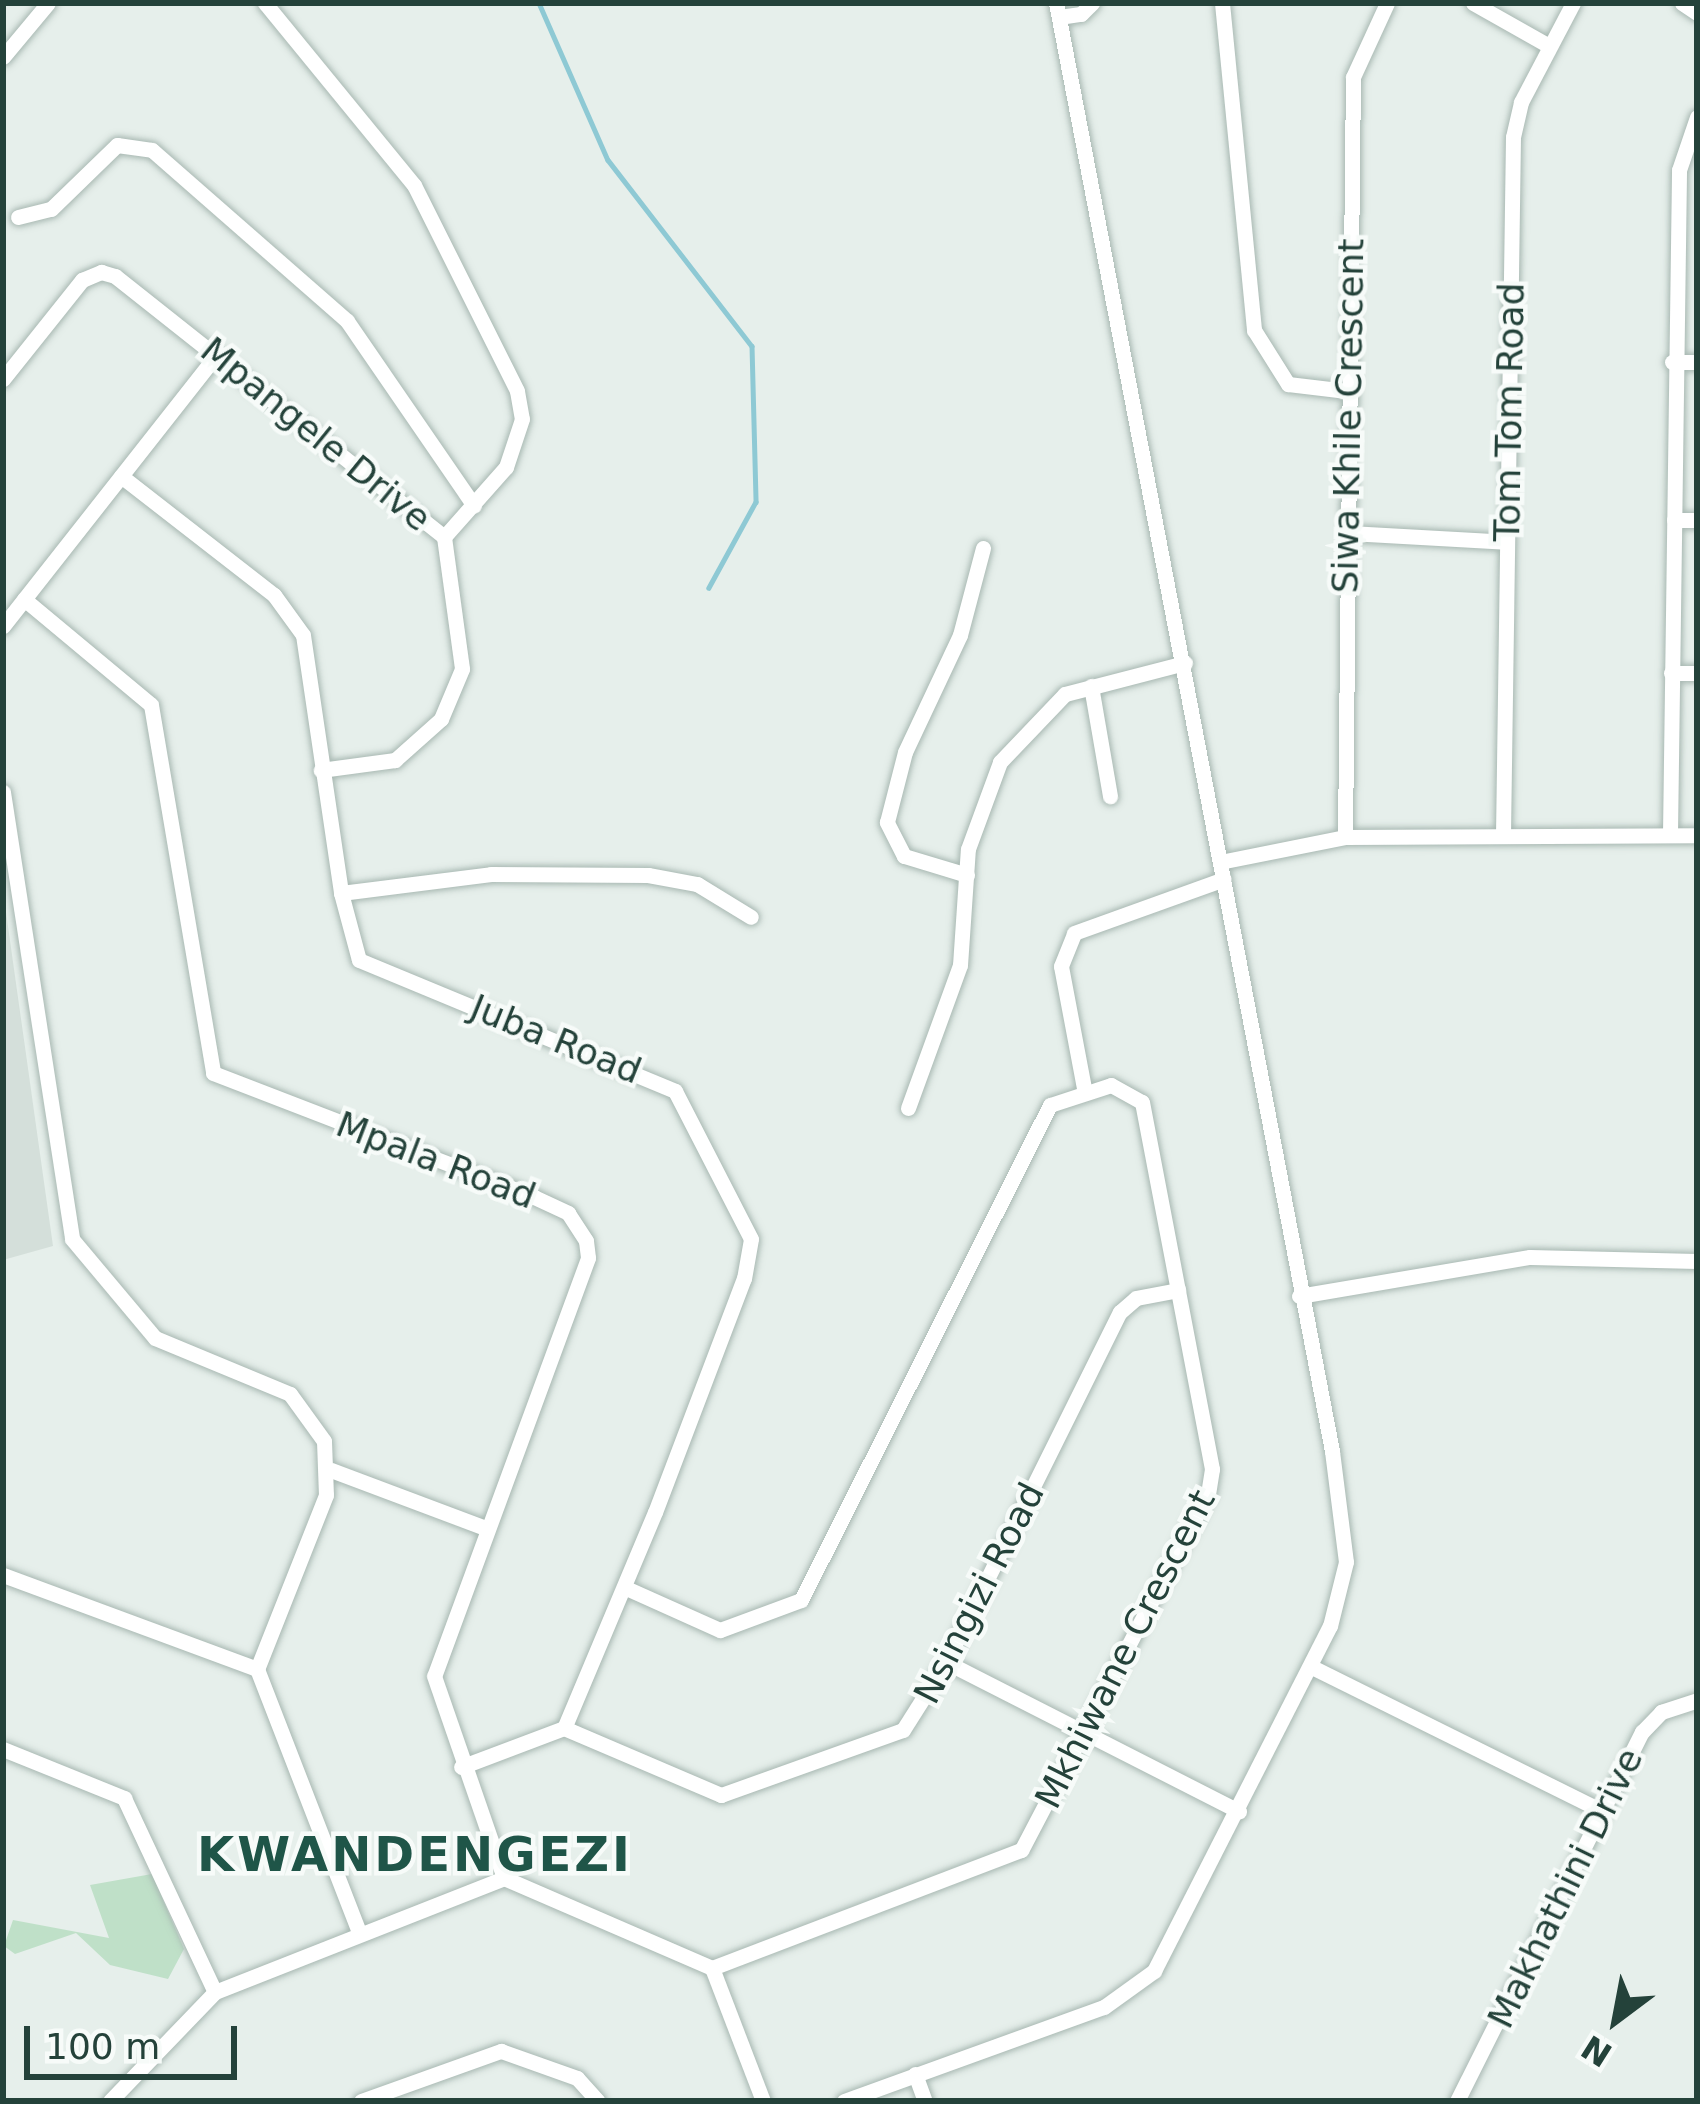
<!DOCTYPE html>
<html>
<head>
<meta charset="utf-8">
<style>
	body { margin:0 }
	#map { position:relative; width:1700px; height:2104px; overflow:hidden; background:#e6efeb; font-family:"DejaVu Sans",sans-serif }
	div>[style] { position:absolute }
	.built>* { inset:0; background:#d4dfda }
	.green>* { inset:0; background:#bfe0c8 }
	.stream>* { height:4.5px; margin:-2.25px; padding:0 2.25px; transform-origin:2.25px; border-radius:2.25px; background:#8ec9d4 }
	.roads { filter:drop-shadow(0 0 3px #a8b8b2) drop-shadow(0 0 3px #a8b8b2) }
	.minor>* { height:15px; margin:-7.5px; padding:0 7.5px; transform-origin:7.5px; border-radius:7.5px; background:#fff }
	span { translate:-50% -50%; white-space:nowrap; text-align:center; line-height:1.15; -webkit-text-stroke:9px #f7fbf9; paint-order:stroke }
	.street-label { font-size:36px; color:#24423a }
	.district-label { font-size:48px; color:#1f5548; font-weight:700; letter-spacing:3px }
	.frame { position:absolute; inset:0; border:6px solid #24423a; pointer-events:none }
	.north { position:absolute; left:1556px; top:1960px; width:120px; height:120px; -webkit-text-stroke:9px #f7fbf9; paint-order:stroke; rotate:212deg; font-size:33px; font-weight:700; line-height:48px; text-align:center; color:#24423a }
	.north::after { content:''; display:block; margin:auto; width:42px; height:54px; background:#24423a; clip-path:polygon(50% 0,100% 100%,50% 72%,0 100%) }
	.scale { position:absolute; left:24px; top:2026px; width:213px; height:54px; box-sizing:border-box; border:6px solid #24423a; border-top:0; padding-left:15px; font-size:36px; line-height:42px; white-space:nowrap; color:#24423a; -webkit-text-stroke:9px #f7fbf9; paint-order:stroke }
</style>
</head>
<body>
<div id="map">
	<div class="built">
		<div style="clip-path:polygon(3px 891px,53px 1246px,3px 1260px)"></div>
	</div>
	<div class="green">
		<div style="clip-path:polygon(152px 1874px,184px 1949px,168px 1979px,110px 1965px,76px 1933px,15px 1954px,4px 1946px,13px 1920px,109px 1938px,90px 1885px)"></div>
	</div>
	<div class="stream">
		<div style="left:539px;top:3px;width:171px;rotate:66.3deg"></div>
		<div style="left:608px;top:160px;width:235px;rotate:52.3deg"></div>
		<div style="left:752px;top:346px;width:156px;rotate:88.5deg"></div>
		<div style="left:756px;top:502px;width:98px;rotate:118.7deg"></div>
	</div>
	<div class="roads">
		<div class="minor">
			<div style="left:265px;top:3px;width:235px;rotate:50.7deg"></div>
			<div style="left:414px;top:185px;width:230px;rotate:63.4deg"></div>
			<div style="left:517px;top:391px;width:28px;rotate:80deg"></div>
			<div style="left:522px;top:419px;width:51px;rotate:108.4deg"></div>
			<div style="left:506px;top:467px;width:94px;rotate:131.5deg"></div>
			<div style="left:1222px;top:3px;width:329px;rotate:84.4deg"></div>
			<div style="left:1254px;top:330px;width:64px;rotate:57.8deg"></div>
			<div style="left:1288px;top:384px;width:59px;rotate:6.8deg"></div>
			<div style="left:1473px;top:3px;width:87px;rotate:29.5deg"></div>
			<div style="left:1682px;top:3px;width:18px;rotate:34deg"></div>
			<div style="left:1059px;top:17px;width:22px;rotate:-8deg"></div>
			<div style="left:1081px;top:14px;width:16px;rotate:-45deg"></div>
			<div style="left:3px;top:57px;width:70px;rotate:-50.2deg"></div>
			<div style="left:18px;top:217px;width:34px;rotate:-14deg"></div>
			<div style="left:51px;top:209px;width:92px;rotate:-44.1deg"></div>
			<div style="left:117px;top:145px;width:35px;rotate:8deg"></div>
			<div style="left:152px;top:150px;width:259px;rotate:41.2deg"></div>
			<div style="left:347px;top:321px;width:224px;rotate:55.5deg"></div>
			<div style="left:1672px;top:362px;width:25px"></div>
			<div style="left:3px;top:379px;width:127px;rotate:-51.4deg"></div>
			<div style="left:82px;top:280px;width:21px;rotate:-23deg"></div>
			<div style="left:101px;top:272px;width:15px;rotate:16deg"></div>
			<div style="left:115px;top:276px;width:420px;rotate:38.4deg"></div>
			<div style="left:444px;top:537px;width:133px;rotate:82.2deg"></div>
			<div style="left:462px;top:669px;width:54px;rotate:112.8deg"></div>
			<div style="left:441px;top:719px;width:62px;rotate:138.3deg"></div>
			<div style="left:395px;top:760px;width:75px;rotate:172.3deg"></div>
			<div style="left:121px;top:476px;width:194px;rotate:37.9deg"></div>
			<div style="left:274px;top:595px;width:49px;rotate:54.1deg"></div>
			<div style="left:303px;top:635px;width:261px;rotate:81.6deg"></div>
			<div style="left:341px;top:893px;width:69px;rotate:75deg"></div>
			<div style="left:359px;top:960px;width:342px;rotate:22.5deg"></div>
			<div style="left:675px;top:1091px;width:166px;rotate:62.8deg"></div>
			<div style="left:751px;top:1239px;width:40px;rotate:100deg"></div>
			<div style="left:744px;top:1278px;width:250px;rotate:110.8deg"></div>
			<div style="left:655px;top:1512px;width:234px;rotate:112.8deg"></div>
			<div style="left:564px;top:1728px;width:110px;rotate:159.3deg"></div>
			<div style="left:1674px;top:520px;width:23px"></div>
			<div style="left:1348px;top:533px;width:159px;rotate:3.2deg"></div>
			<div style="left:24px;top:599px;width:165px;rotate:39.8deg"></div>
			<div style="left:151px;top:705px;width:373px;rotate:80.4deg"></div>
			<div style="left:213px;top:1073px;width:344px;rotate:21.1deg"></div>
			<div style="left:534px;top:1197px;width:38px;rotate:25deg"></div>
			<div style="left:568px;top:1213px;width:33px;rotate:57deg"></div>
			<div style="left:586px;top:1241px;width:17px;rotate:83deg"></div>
			<div style="left:588px;top:1258px;width:445px;rotate:110.2deg"></div>
			<div style="left:434px;top:1676px;width:214px;rotate:70.9deg"></div>
			<div style="left:3px;top:626px;width:346px;rotate:-51.8deg"></div>
			<div style="left:1671px;top:673px;width:26px"></div>
			<div style="left:1091px;top:686px;width:112px;rotate:80.2deg"></div>
			<div style="left:3px;top:792px;width:452px;rotate:81.2deg"></div>
			<div style="left:72px;top:1239px;width:129px;rotate:50deg"></div>
			<div style="left:155px;top:1338px;width:146px;rotate:22.5deg"></div>
			<div style="left:290px;top:1394px;width:58px;rotate:54.1deg"></div>
			<div style="left:324px;top:1441px;width:54px;rotate:87.9deg"></div>
			<div style="left:326px;top:1495px;width:187px;rotate:111.6deg"></div>
			<div style="left:257px;top:1669px;width:282px;rotate:68.8deg"></div>
			<div style="left:1670px;top:834px;width:664px;rotate:-89.22deg"></div>
			<div style="left:1679px;top:170px;width:56px;rotate:-71.2deg"></div>
			<div style="left:1503px;top:835px;width:698px;rotate:-89.18deg"></div>
			<div style="left:1513px;top:137px;width:36px;rotate:-77deg"></div>
			<div style="left:1521px;top:102px;width:112px;rotate:-62.3deg"></div>
			<div style="left:1345px;top:837px;width:760px;rotate:-89.4deg"></div>
			<div style="left:1353px;top:77px;width:81px;rotate:-65.3deg"></div>
			<div style="left:1220px;top:862px;width:127px;rotate:-11.3deg"></div>
			<div style="left:1345px;top:837px;width:352px;rotate:-0.3deg"></div>
			<div style="left:967px;top:875px;width:66px;rotate:-163.2deg"></div>
			<div style="left:904px;top:856px;width:38px;rotate:-117deg"></div>
			<div style="left:887px;top:822px;width:72px;rotate:-75.6deg"></div>
			<div style="left:905px;top:752px;width:129px;rotate:-64.8deg"></div>
			<div style="left:960px;top:635px;width:90px;rotate:-75.2deg"></div>
			<div style="left:341px;top:893px;width:151px;rotate:-7.2deg"></div>
			<div style="left:491px;top:874px;width:157px;rotate:0.4deg"></div>
			<div style="left:648px;top:875px;width:50px;rotate:10.4deg"></div>
			<div style="left:697px;top:884px;width:63px;rotate:31.4deg"></div>
			<div style="left:1084px;top:1088px;width:124px;rotate:-100.7deg"></div>
			<div style="left:1061px;top:966px;width:35px;rotate:-68deg"></div>
			<div style="left:1074px;top:933px;width:159px;rotate:-19.8deg"></div>
			<div style="left:908px;top:1108px;width:152px;rotate:-70deg"></div>
			<div style="left:960px;top:965px;width:116px;rotate:-86.1deg"></div>
			<div style="left:968px;top:849px;width:93px;rotate:-69.8deg"></div>
			<div style="left:1000px;top:762px;width:94px;rotate:-46.3deg"></div>
			<div style="left:1065px;top:694px;width:124px;rotate:-14.5deg"></div>
			<div style="left:1299px;top:1296px;width:234px;rotate:-9.6deg"></div>
			<div style="left:1530px;top:1257px;width:167px;rotate:1.4deg"></div>
			<div style="left:331px;top:1470px;width:162px;rotate:20.6deg"></div>
			<div style="left:3px;top:1575px;width:271px;rotate:20.3deg"></div>
			<div style="left:626px;top:1588px;width:103px;rotate:24.1deg"></div>
			<div style="left:720px;top:1630px;width:86px;rotate:-20.3deg"></div>
			<div style="left:801px;top:1600px;width:554px;rotate:-63.3deg"></div>
			<div style="left:1050px;top:1105px;width:64px;rotate:-18.2deg"></div>
			<div style="left:1111px;top:1085px;width:35px;rotate:29deg"></div>
			<div style="left:1142px;top:1102px;width:374px;rotate:79.2deg"></div>
			<div style="left:1212px;top:1469px;width:24px;rotate:99deg"></div>
			<div style="left:1208px;top:1493px;width:403px;rotate:117.6deg"></div>
			<div style="left:1021px;top:1850px;width:331px;rotate:159.1deg"></div>
			<div style="left:946px;top:1662px;width:329px;rotate:27deg"></div>
			<div style="left:1310px;top:1666px;width:324px;rotate:26.4deg"></div>
			<div style="left:564px;top:1728px;width:171px;rotate:23.1deg"></div>
			<div style="left:721px;top:1795px;width:193px;rotate:-19.7deg"></div>
			<div style="left:903px;top:1730px;width:80px;rotate:-57.7deg"></div>
			<div style="left:946px;top:1662px;width:391px;rotate:-63.6deg"></div>
			<div style="left:1120px;top:1312px;width:21px;rotate:-41deg"></div>
			<div style="left:1136px;top:1298px;width:43px;rotate:-10.8deg"></div>
			<div style="left:3px;top:1749px;width:131px;rotate:22deg"></div>
			<div style="left:124px;top:1798px;width:214px;rotate:64.9deg"></div>
			<div style="left:915px;top:2074px;width:29px;rotate:70deg"></div>
			<div style="left:110px;top:2101px;width:151px;rotate:-46.1deg"></div>
			<div style="left:215px;top:1992px;width:311px;rotate:-21.5deg"></div>
			<div style="left:504px;top:1878px;width:227px;rotate:23.4deg"></div>
			<div style="left:712px;top:1968px;width:142px;rotate:69deg"></div>
			<div style="left:361px;top:2101px;width:149px;rotate:-19.7deg"></div>
			<div style="left:501px;top:2051px;width:81px;rotate:19.6deg"></div>
			<div style="left:577px;top:2078px;width:31px;rotate:48deg"></div>
			<div style="left:844px;top:2101px;width:276px;rotate:-19.9deg"></div>
			<div style="left:1104px;top:2007px;width:62px;rotate:-35.8deg"></div>
			<div style="left:1154px;top:1971px;width:387px;rotate:-63deg"></div>
			<div style="left:1330px;top:1626px;width:66px;rotate:-76deg"></div>
			<div style="left:1346px;top:1562px;width:112px;rotate:-97.2deg"></div>
			<div style="left:1332px;top:1451px;width:1474px;rotate:-100.79deg"></div>
			<div style="left:1457px;top:2101px;width:413px;rotate:-63.4deg"></div>
			<div style="left:1642px;top:1732px;width:28px;rotate:-46deg"></div>
			<div style="left:1661px;top:1712px;width:38px;rotate:-18deg"></div>
		</div>
	</div>
	<div class="street-label">
		<span style="left:1509px;top:412px;rotate:-89deg">Tom Tom Road</span>
		<span style="left:1348px;top:416px;rotate:-89deg">Siwa Khile Crescent</span>
		<span style="left:316px;top:434px;rotate:39deg">Mpangele Drive</span>
		<span style="left:556px;top:1039px;rotate:22deg">Juba Road</span>
		<span style="left:436px;top:1160px;rotate:21deg">Mpala Road</span>
		<span style="left:979px;top:1593px;rotate:-63deg">Nsingizi Road</span>
		<span style="left:1125px;top:1649px;rotate:-63deg">Mkhiwane Crescent</span>
		<span style="left:1565px;top:1888px;rotate:-64deg">Makhathini Drive</span>
	</div>
	<div class="district-label">
		<span style="left:415px;top:1855px">KWANDENGEZI</span>
	</div>
	<div class="frame"></div>
	<div class="north">N</div>
	<div class="scale">100 m</div>
</div>
</body>
</html>
